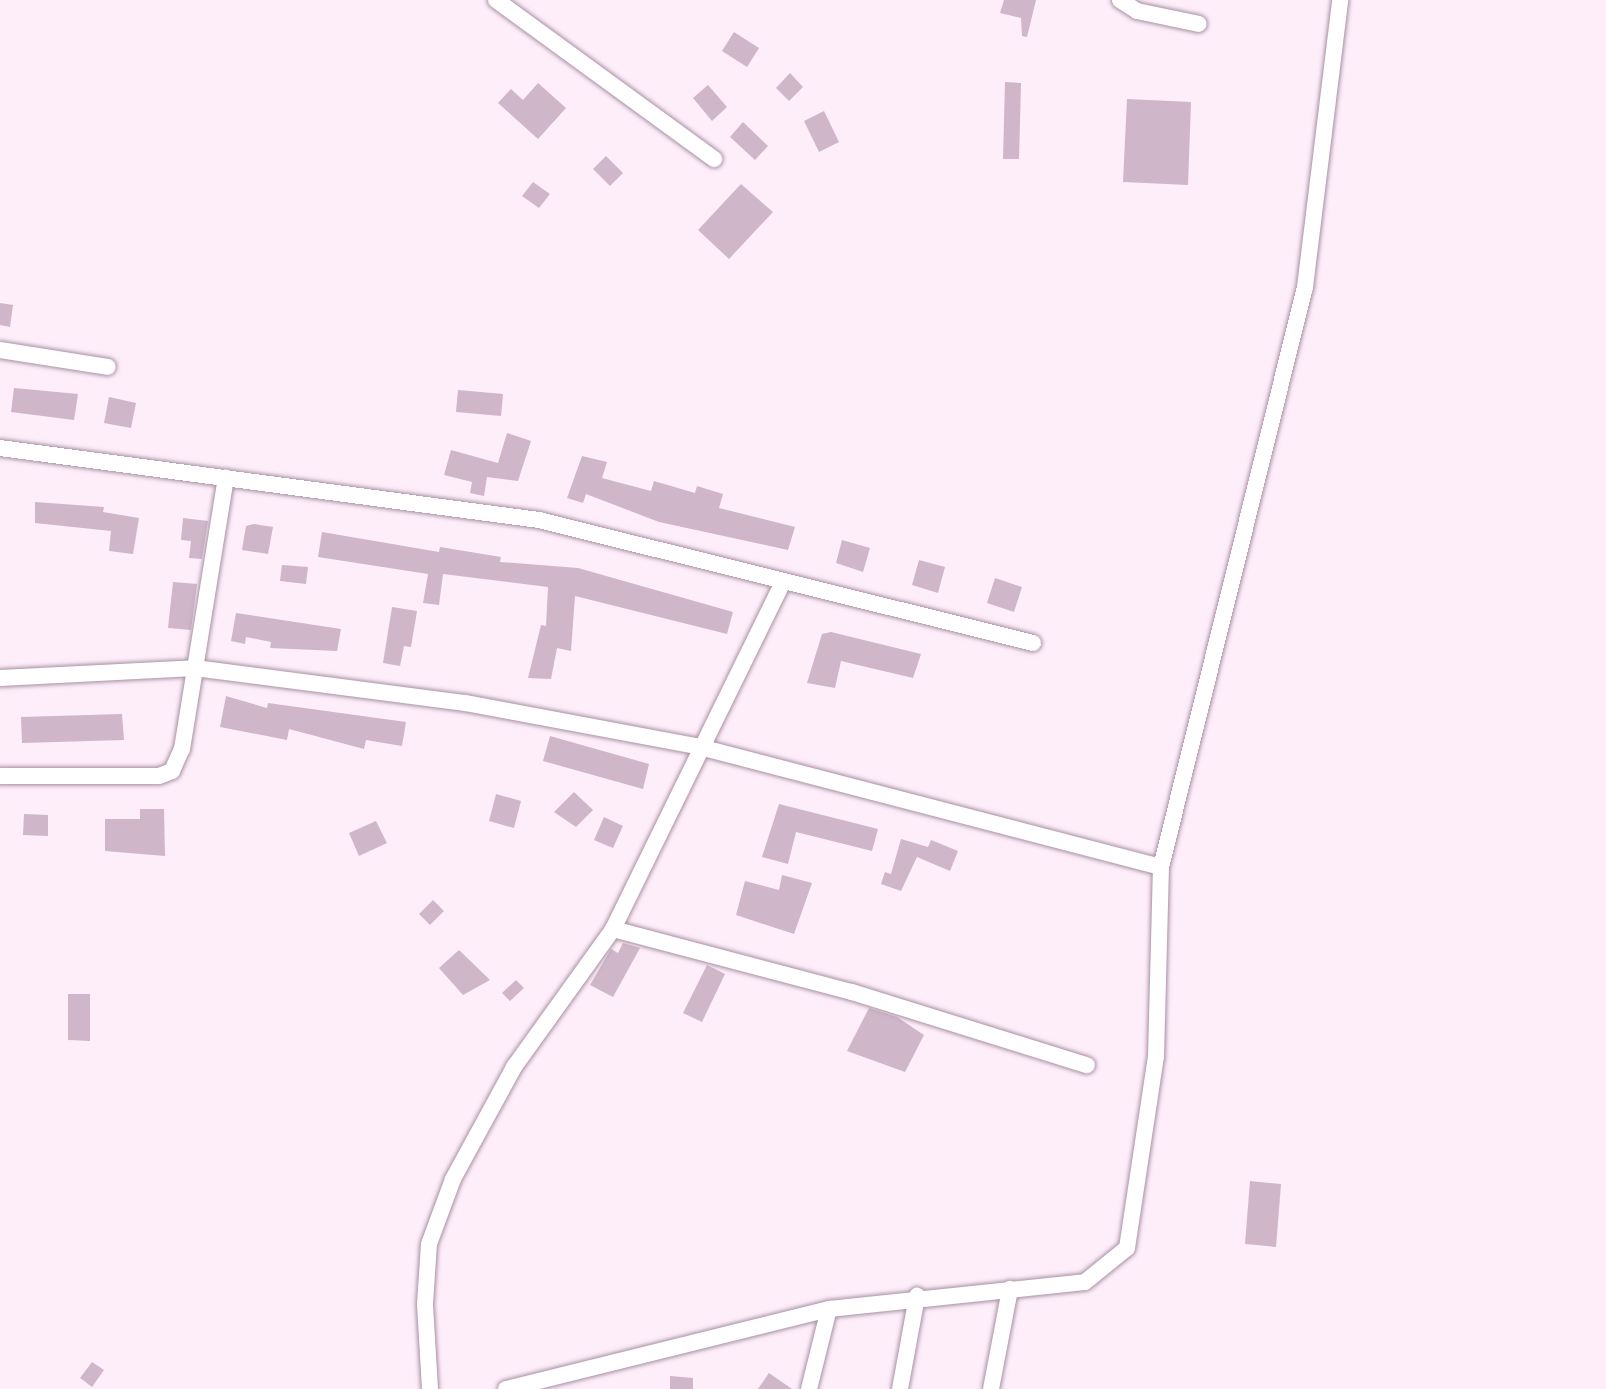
<!DOCTYPE html>
<html>
<head>
<meta charset="utf-8">
<style>
	body { margin:0 }
	#map { position:relative; width:1606px; height:1389px; overflow:hidden; background:#feeefa; font-family:Rubik,sans-serif }
	div>[style] { position:absolute }
	.building>* { inset:0; background:#cfb6c8 }
	.roads { filter:drop-shadow(0 0 2px #a890a2) drop-shadow(0 0 2px #a890a2) }
	.minor>* { height:16px; margin:-8px; padding:0 8px; transform-origin:8px; border-radius:8px; background:#fff }
	span { translate:-50% -50%; white-space:nowrap; text-align:center; line-height:1.15; -webkit-text-stroke:4.5px #fff; paint-order:stroke }
</style>
</head>
<body>
<div id="map">
	<div class="building">
		<div style="clip-path:polygon(1004px 0,1036px 0,1027px 37px,1022px 36px,1021px 18px,1000px 13px)"></div>
		<div style="clip-path:polygon(734px 32px,759px 48px,747px 67px,722px 51px)"></div>
		<div style="clip-path:polygon(790px 73px,803px 87px,789px 101px,776px 88px)"></div>
		<div style="clip-path:polygon(1005px 82px,1021px 83px,1019px 159px,1003px 159px)"></div>
		<div style="clip-path:polygon(538px 83px,566px 108px,538px 139px,498px 103px,511px 89px,523px 100px)"></div>
		<div style="clip-path:polygon(708px 85px,727px 107px,712px 121px,693px 98px)"></div>
		<div style="clip-path:polygon(1127px 99px,1191px 102px,1188px 185px,1123px 182px)"></div>
		<div style="clip-path:polygon(824px 111px,839px 142px,819px 152px,804px 121px)"></div>
		<div style="clip-path:polygon(743px 122px,768px 146px,755px 160px,730px 137px)"></div>
		<div style="clip-path:polygon(606px 156px,623px 173px,610px 186px,593px 169px)"></div>
		<div style="clip-path:polygon(533px 182px,550px 194px,539px 208px,522px 196px)"></div>
		<div style="clip-path:polygon(741px 184px,773px 212px,729px 259px,698px 230px)"></div>
		<div style="clip-path:polygon(0 303px,13px 305px,10px 327px,0 325px)"></div>
		<div style="clip-path:polygon(14px 388px,78px 394px,74px 420px,11px 412px)"></div>
		<div style="clip-path:polygon(458px 390px,503px 394px,501px 416px,456px 412px)"></div>
		<div style="clip-path:polygon(109px 397px,136px 403px,131px 428px,104px 423px)"></div>
		<div style="clip-path:polygon(507px 433px,531px 441px,518px 481px,487px 477px,484px 496px,470px 493px,472px 482px,444px 475px,451px 450px,498px 463px)"></div>
		<div style="clip-path:polygon(582px 456px,607px 462px,602px 478px,651px 491px,654px 481px,695px 493px,697px 486px,723px 494px,719px 508px,795px 527px,788px 550px,659px 522px,586px 494px,583px 503px,567px 498px)"></div>
		<div style="clip-path:polygon(35px 502px,104px 507px,103px 512px,139px 518px,133px 554px,109px 551px,111px 531px,35px 523px)"></div>
		<div style="clip-path:polygon(183px 518px,208px 521px,202px 559px,189px 558px,191px 541px,181px 540px)"></div>
		<div style="clip-path:polygon(254px 524px,273px 527px,268px 554px,242px 550px,246px 526px)"></div>
		<div style="clip-path:polygon(322px 532px,439px 552px,440px 547px,501px 557px,500px 562px,578px 568px,733px 612px,727px 634px,575px 596px,571px 651px,557px 648px,551px 679px,528px 678px,541px 625px,546px 626px,548px 587px,443px 574px,439px 605px,423px 603px,428px 574px,318px 557px)"></div>
		<div style="clip-path:polygon(842px 540px,870px 548px,863px 572px,836px 563px)"></div>
		<div style="clip-path:polygon(919px 560px,945px 567px,938px 593px,912px 585px)"></div>
		<div style="clip-path:polygon(282px 565px,308px 567px,306px 584px,280px 581px)"></div>
		<div style="clip-path:polygon(995px 578px,1022px 587px,1014px 612px,987px 603px)"></div>
		<div style="clip-path:polygon(173px 582px,197px 584px,191px 630px,168px 628px)"></div>
		<div style="clip-path:polygon(392px 607px,417px 611px,411px 647px,404px 646px,400px 666px,383px 663px)"></div>
		<div style="clip-path:polygon(236px 613px,341px 629px,337px 651px,270px 648px,271px 642px,246px 637px,245px 644px,231px 641px)"></div>
		<div style="clip-path:polygon(831px 632px,921px 654px,913px 678px,841px 661px,835px 688px,807px 683px,822px 634px)"></div>
		<div style="clip-path:polygon(226px 696px,267px 708px,268px 703px,406px 722px,402px 746px,366px 740px,364px 749px,289px 729px,287px 740px,220px 727px)"></div>
		<div style="clip-path:polygon(122px 714px,124px 740px,22px 743px,21px 717px)"></div>
		<div style="clip-path:polygon(550px 736px,649px 764px,643px 789px,543px 761px)"></div>
		<div style="clip-path:polygon(574px 792px,593px 810px,576px 827px,554px 812px)"></div>
		<div style="clip-path:polygon(496px 794px,521px 801px,514px 828px,489px 821px)"></div>
		<div style="clip-path:polygon(779px 804px,878px 829px,872px 851px,796px 832px,788px 864px,762px 857px)"></div>
		<div style="clip-path:polygon(140px 809px,164px 809px,165px 856px,105px 851px,105px 819px,140px 819px)"></div>
		<div style="clip-path:polygon(24px 814px,48px 815px,48px 836px,23px 835px)"></div>
		<div style="clip-path:polygon(604px 817px,623px 826px,613px 848px,594px 840px)"></div>
		<div style="clip-path:polygon(376px 821px,387px 843px,359px 856px,349px 833px)"></div>
		<div style="clip-path:polygon(901px 839px,928px 847px,931px 840px,958px 851px,950px 871px,917px 857px,901px 891px,881px 884px,885px 872px,891px 874px)"></div>
		<div style="clip-path:polygon(782px 875px,812px 883px,794px 934px,736px 915px,745px 881px,779px 890px)"></div>
		<div style="clip-path:polygon(433px 900px,444px 911px,430px 925px,419px 914px)"></div>
		<div style="clip-path:polygon(623px 943px,640px 948px,613px 997px,590px 985px,611px 949px,618px 953px)"></div>
		<div style="clip-path:polygon(459px 950px,490px 980px,463px 995px,439px 968px)"></div>
		<div style="clip-path:polygon(707px 965px,725px 974px,702px 1022px,683px 1013px)"></div>
		<div style="clip-path:polygon(516px 980px,524px 988px,510px 1001px,502px 993px)"></div>
		<div style="clip-path:polygon(68px 994px,90px 994px,90px 1041px,68px 1040px)"></div>
		<div style="clip-path:polygon(869px 1008px,897px 1017px,924px 1035px,905px 1072px,847px 1051px)"></div>
		<div style="clip-path:polygon(1250px 1181px,1281px 1184px,1276px 1247px,1245px 1244px)"></div>
		<div style="clip-path:polygon(92px 1362px,104px 1370px,92px 1387px,80px 1378px)"></div>
		<div style="clip-path:polygon(769px 1373px,792px 1389px,758px 1389px)"></div>
		<div style="clip-path:polygon(670px 1376px,693px 1378px,693px 1389px,670px 1389px)"></div>
	</div>
	<div class="roads">
		<div class="minor">
			<div style="left:496px;top:0;width:270px;rotate:36.1deg"></div>
			<div style="left:1120px;top:0;width:20px;rotate:33deg"></div>
			<div style="left:1137px;top:11px;width:63px;rotate:11.8deg"></div>
			<div style="left:0;top:350px;width:109px;rotate:8.9deg"></div>
			<div style="left:0;top:448px;width:544px;rotate:7.61deg"></div>
			<div style="left:539px;top:520px;width:509px;rotate:13.98deg"></div>
			<div style="left:0;top:678px;width:195px;rotate:-2.9deg"></div>
			<div style="left:195px;top:668px;width:273px;rotate:7.4deg"></div>
			<div style="left:466px;top:703px;width:238px;rotate:10.6deg"></div>
			<div style="left:700px;top:747px;width:476px;rotate:14.6deg"></div>
			<div style="left:0;top:776px;width:159px"></div>
			<div style="left:159px;top:776px;width:14px;rotate:-21deg"></div>
			<div style="left:172px;top:771px;width:24px;rotate:-66deg"></div>
			<div style="left:182px;top:749px;width:275px;rotate:-80.8deg"></div>
			<div style="left:613px;top:929px;width:247px;rotate:14.8deg"></div>
			<div style="left:852px;top:992px;width:246px;rotate:17.3deg"></div>
			<div style="left:430px;top:1389px;width:85px;rotate:-93.4deg"></div>
			<div style="left:425px;top:1304px;width:60px;rotate:-86.2deg"></div>
			<div style="left:429px;top:1244px;width:69px;rotate:-69.7deg"></div>
			<div style="left:453px;top:1179px;width:128px;rotate:-61.4deg"></div>
			<div style="left:514px;top:1067px;width:170px;rotate:-54.3deg"></div>
			<div style="left:613px;top:929px;width:384px;rotate:-63.9deg"></div>
			<div style="left:506px;top:1389px;width:333px;rotate:-13.9deg"></div>
			<div style="left:829px;top:1309px;width:257px;rotate:-6deg"></div>
			<div style="left:1085px;top:1282px;width:54px;rotate:-39deg"></div>
			<div style="left:1127px;top:1248px;width:193px;rotate:-81.4deg"></div>
			<div style="left:1156px;top:1057px;width:190px;rotate:-88.5deg"></div>
			<div style="left:1161px;top:867px;width:598px;rotate:-76.06deg"></div>
			<div style="left:1305px;top:287px;width:289px;rotate:-83deg"></div>
			<div style="left:809px;top:1389px;width:82px;rotate:-76deg"></div>
			<div style="left:900px;top:1389px;width:95px;rotate:-79.6deg"></div>
			<div style="left:991px;top:1389px;width:102px;rotate:-79.2deg"></div>
		</div>
	</div>
</div>
</body>
</html>
